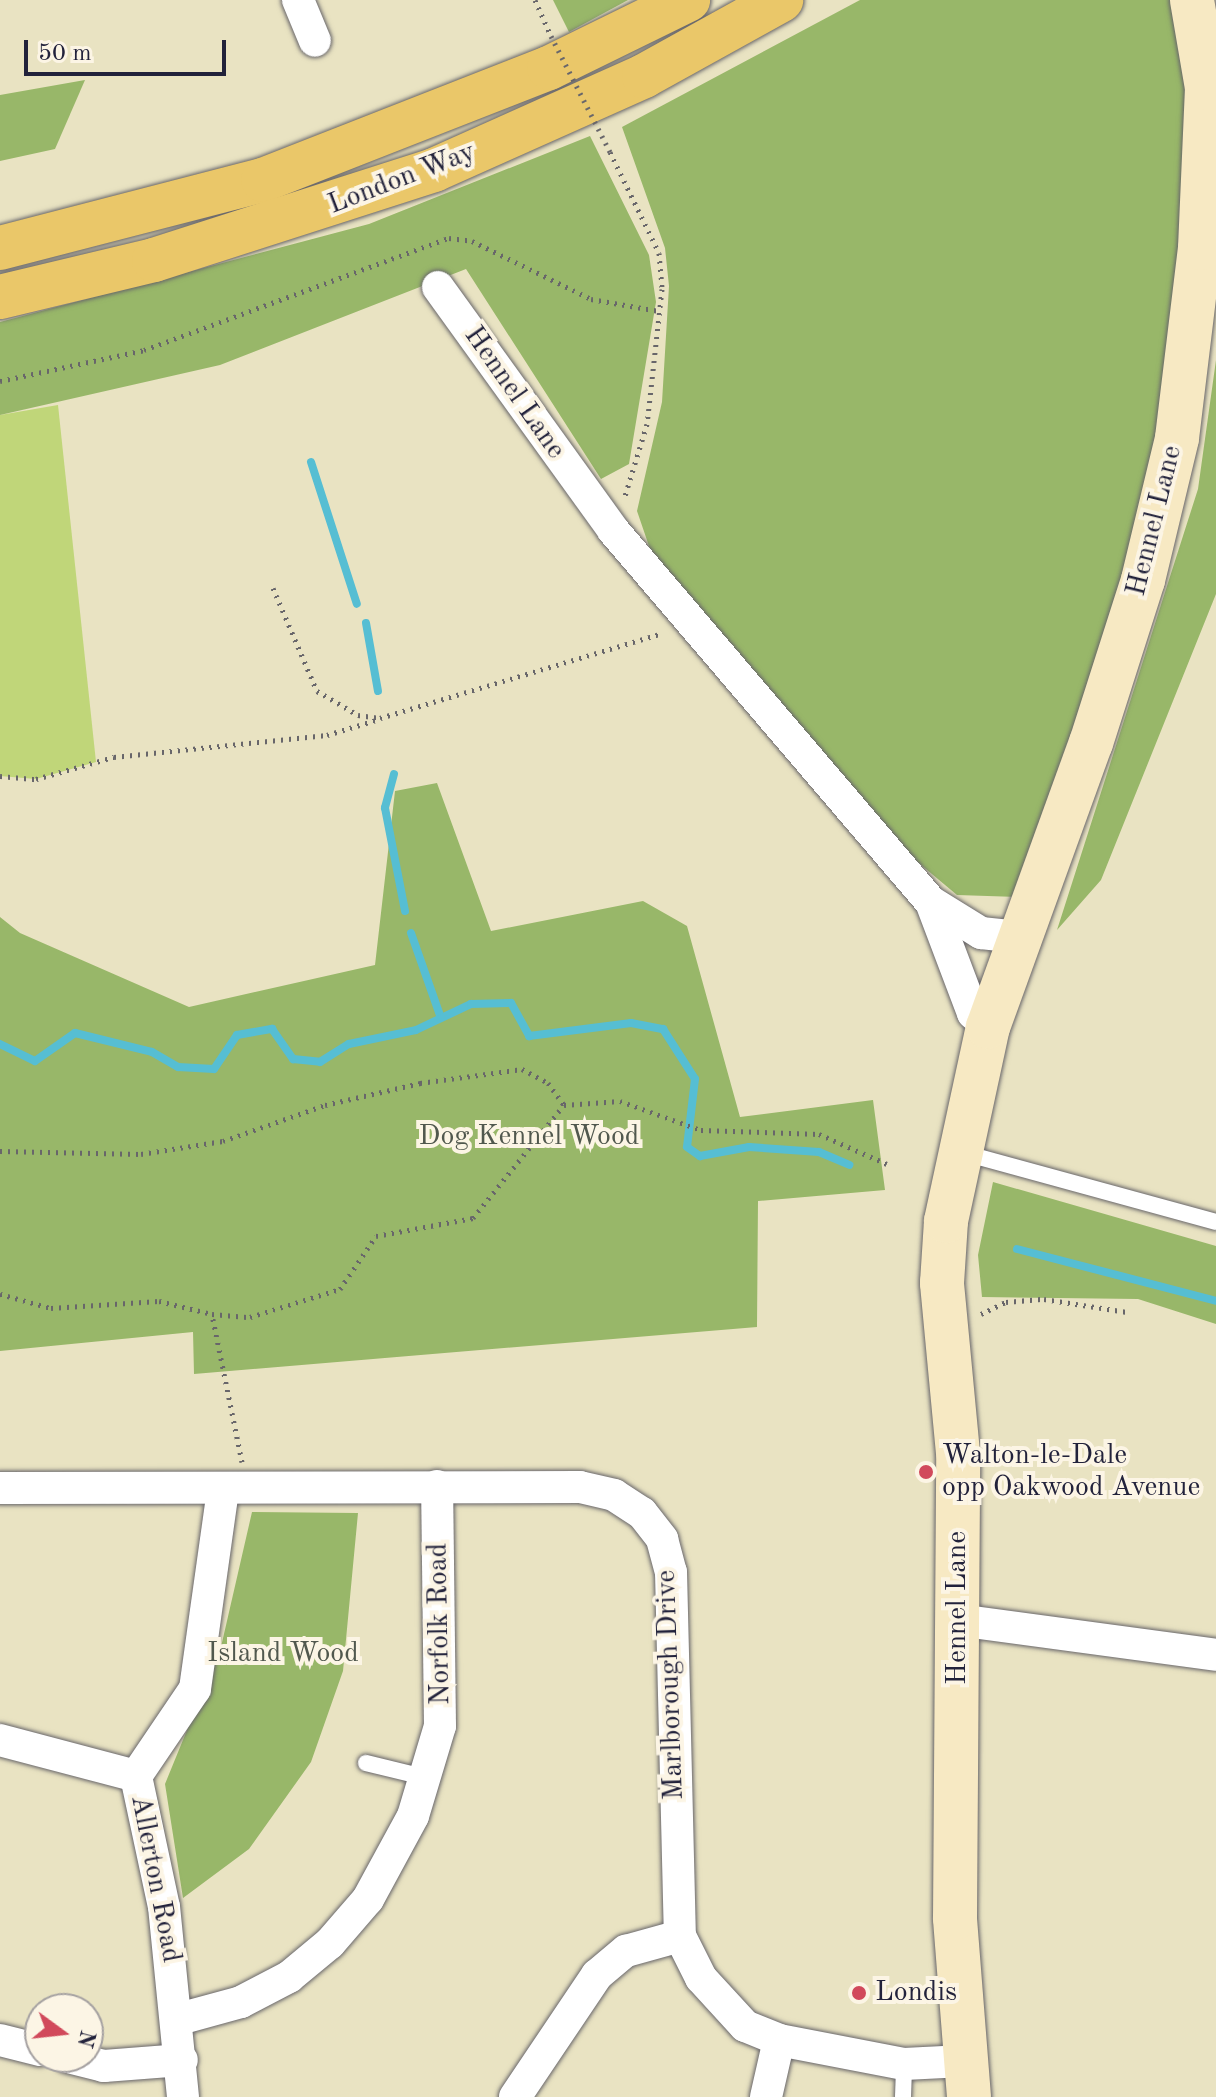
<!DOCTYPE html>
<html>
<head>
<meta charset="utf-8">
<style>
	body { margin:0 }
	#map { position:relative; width:1216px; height:2097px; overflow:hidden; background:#e9e3c2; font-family:"Old Standard TT",serif }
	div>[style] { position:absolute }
	.green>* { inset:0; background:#c0d679 }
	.forest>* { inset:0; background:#98b769 }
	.stream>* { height:8px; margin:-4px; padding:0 4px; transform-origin:4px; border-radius:4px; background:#56bed3 }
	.path>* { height:5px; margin-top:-2.5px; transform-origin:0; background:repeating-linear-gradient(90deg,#68666a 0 2px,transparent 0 8px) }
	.roads { filter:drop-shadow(0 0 2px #68666a) drop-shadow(0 0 2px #68666a) }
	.service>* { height:16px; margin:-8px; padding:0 8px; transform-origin:8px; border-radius:8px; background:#fff }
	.minor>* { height:32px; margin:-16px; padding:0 16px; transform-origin:16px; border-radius:16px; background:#fff }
	.secondary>* { height:44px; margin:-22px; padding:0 22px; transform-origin:22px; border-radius:22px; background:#f7e9c3 }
	.trunk>* { height:44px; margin:-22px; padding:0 22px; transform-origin:22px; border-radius:22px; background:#eac769 }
	.path-bridge>* { height:5px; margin-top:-2.5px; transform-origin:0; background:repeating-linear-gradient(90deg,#68666a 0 2px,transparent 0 8px) }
	.dots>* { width:22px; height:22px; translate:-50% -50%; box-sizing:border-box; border:4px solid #fcf5e5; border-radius:50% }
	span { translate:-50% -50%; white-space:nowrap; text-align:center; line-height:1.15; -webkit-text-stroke:8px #fcf5e5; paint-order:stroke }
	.street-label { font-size:28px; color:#22223b }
	.park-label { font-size:28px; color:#51584e }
	.poi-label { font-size:28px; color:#22223b }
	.left { translate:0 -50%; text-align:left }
	.north { position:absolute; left:24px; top:1993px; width:80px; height:80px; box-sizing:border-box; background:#fcf5e5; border:2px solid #a5a1a1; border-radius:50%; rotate:105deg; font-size:22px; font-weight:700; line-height:32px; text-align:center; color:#22223b }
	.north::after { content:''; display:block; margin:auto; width:28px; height:36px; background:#d1495b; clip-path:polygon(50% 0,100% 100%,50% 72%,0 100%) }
	.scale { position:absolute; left:24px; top:40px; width:202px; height:36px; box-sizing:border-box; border:4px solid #22223b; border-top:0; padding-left:10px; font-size:24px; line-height:28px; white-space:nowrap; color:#22223b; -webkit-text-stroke:6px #fcf5e5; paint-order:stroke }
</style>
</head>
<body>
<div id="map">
	<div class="green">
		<div style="clip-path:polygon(58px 405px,96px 762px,36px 779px,0 776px,0 415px)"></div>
	</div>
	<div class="forest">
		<div style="clip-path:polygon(553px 0,628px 0,569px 32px)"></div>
		<div style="clip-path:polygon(860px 0,1175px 0,1193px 71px,1191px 233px,1142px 515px,1022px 897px,957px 895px,914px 859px,650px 549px,637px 511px,662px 402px,669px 286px,665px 248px,622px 127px)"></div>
		<div style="clip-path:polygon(85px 80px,55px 149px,0 161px,0 95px)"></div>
		<div style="clip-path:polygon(590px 136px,649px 255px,656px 302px,629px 464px,601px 479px,466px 269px,220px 365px,0 415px,0 322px,369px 224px)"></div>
		<div style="clip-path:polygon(1216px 360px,1216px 594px,1101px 880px,1057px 930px,1198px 489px)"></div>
		<div style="clip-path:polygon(437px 783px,491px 931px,643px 901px,687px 926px,740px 1117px,873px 1100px,885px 1190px,758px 1201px,757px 1327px,194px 1374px,193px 1332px,0 1351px,0 917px,20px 933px,189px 1007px,375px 965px,395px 791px)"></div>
		<div style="clip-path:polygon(993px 1182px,1216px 1246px,1216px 1324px,1138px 1299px,982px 1297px,978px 1255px)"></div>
		<div style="clip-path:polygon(252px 1512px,358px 1513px,343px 1671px,311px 1762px,249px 1849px,183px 1898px,165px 1784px,221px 1647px)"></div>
	</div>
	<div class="stream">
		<div style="left:311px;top:462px;width:149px;rotate:72.1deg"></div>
		<div style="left:366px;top:623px;width:69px;rotate:80deg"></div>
		<div style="left:394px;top:774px;width:35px;rotate:105deg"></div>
		<div style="left:385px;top:808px;width:105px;rotate:79deg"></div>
		<div style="left:411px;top:933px;width:90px;rotate:70.6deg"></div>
		<div style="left:0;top:1044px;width:39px;rotate:26deg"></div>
		<div style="left:35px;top:1061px;width:49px;rotate:-35deg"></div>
		<div style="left:75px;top:1033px;width:79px;rotate:13.9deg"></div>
		<div style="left:152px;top:1052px;width:30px;rotate:30deg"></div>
		<div style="left:178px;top:1067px;width:36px;rotate:3deg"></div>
		<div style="left:214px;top:1069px;width:41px;rotate:-55.9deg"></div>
		<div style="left:237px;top:1035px;width:36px;rotate:-10deg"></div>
		<div style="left:272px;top:1029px;width:37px;rotate:55deg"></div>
		<div style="left:293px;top:1059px;width:27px;rotate:6deg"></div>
		<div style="left:320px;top:1062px;width:34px;rotate:-32deg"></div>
		<div style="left:349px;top:1044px;width:68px;rotate:-11.8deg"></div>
		<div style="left:416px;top:1030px;width:61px;rotate:-25.3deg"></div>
		<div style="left:471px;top:1004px;width:40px;rotate:-1.4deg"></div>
		<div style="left:511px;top:1003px;width:38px;rotate:61deg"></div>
		<div style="left:529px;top:1036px;width:103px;rotate:-7.3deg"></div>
		<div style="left:631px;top:1023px;width:33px;rotate:11deg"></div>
		<div style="left:663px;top:1029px;width:59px;rotate:57.4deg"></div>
		<div style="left:695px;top:1079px;width:68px;rotate:96.7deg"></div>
		<div style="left:687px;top:1147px;width:16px;rotate:35deg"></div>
		<div style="left:700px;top:1156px;width:50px;rotate:-10.4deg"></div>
		<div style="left:749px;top:1147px;width:70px;rotate:4.1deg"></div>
		<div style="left:819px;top:1152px;width:33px;rotate:23deg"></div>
		<div style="left:1017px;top:1249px;width:206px;rotate:14.6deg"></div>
	</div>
	<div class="path">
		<div style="left:535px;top:0;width:35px;rotate:66deg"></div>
		<div style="left:610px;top:152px;width:112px;rotate:64.1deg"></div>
		<div style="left:659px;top:253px;width:36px;rotate:85deg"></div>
		<div style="left:662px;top:289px;width:136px;rotate:96.3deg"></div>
		<div style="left:647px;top:424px;width:78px;rotate:107deg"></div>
		<div style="left:0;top:381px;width:147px;rotate:-12.1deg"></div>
		<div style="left:144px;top:350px;width:325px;rotate:-20.2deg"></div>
		<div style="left:449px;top:238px;width:23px;rotate:7deg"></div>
		<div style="left:472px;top:241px;width:132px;rotate:26deg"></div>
		<div style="left:591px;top:299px;width:69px;rotate:10deg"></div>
		<div style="left:273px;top:588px;width:112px;rotate:66.9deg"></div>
		<div style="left:317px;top:691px;width:48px;rotate:30.3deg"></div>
		<div style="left:358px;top:715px;width:22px;rotate:8deg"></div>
		<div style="left:380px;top:718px;width:295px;rotate:-16.7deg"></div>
		<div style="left:0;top:776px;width:36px;rotate:5deg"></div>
		<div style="left:36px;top:779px;width:81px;rotate:-15.8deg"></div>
		<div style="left:114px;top:757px;width:214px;rotate:-5.9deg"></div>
		<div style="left:327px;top:735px;width:51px;rotate:-17deg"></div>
		<div style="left:0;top:1151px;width:141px;rotate:1.2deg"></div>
		<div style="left:141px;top:1154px;width:83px;rotate:-9deg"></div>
		<div style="left:223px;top:1141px;width:108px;rotate:-19.4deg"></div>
		<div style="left:325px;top:1105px;width:98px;rotate:-13deg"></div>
		<div style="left:420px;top:1083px;width:103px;rotate:-7.8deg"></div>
		<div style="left:522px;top:1069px;width:30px;rotate:28deg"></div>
		<div style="left:548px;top:1083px;width:27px;rotate:54deg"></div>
		<div style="left:0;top:1294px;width:53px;rotate:15.4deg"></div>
		<div style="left:51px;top:1308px;width:108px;rotate:-3.7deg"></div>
		<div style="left:159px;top:1301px;width:55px;rotate:13.8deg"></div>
		<div style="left:981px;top:1314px;width:28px;rotate:-26deg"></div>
		<div style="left:1006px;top:1302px;width:38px;rotate:-5deg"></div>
		<div style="left:1044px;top:1299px;width:84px;rotate:8.9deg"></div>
		<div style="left:242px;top:1462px;width:151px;rotate:-101.5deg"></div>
		<div style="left:212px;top:1314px;width:38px;rotate:5deg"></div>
		<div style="left:250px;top:1317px;width:94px;rotate:-17.3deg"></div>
		<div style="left:340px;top:1289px;width:64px;rotate:-55.8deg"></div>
		<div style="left:376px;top:1236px;width:99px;rotate:-10.5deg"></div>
		<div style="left:473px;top:1218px;width:145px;rotate:-51.2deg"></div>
		<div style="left:564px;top:1105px;width:56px;rotate:-4.1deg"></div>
		<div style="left:620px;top:1101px;width:86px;rotate:19.7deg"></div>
		<div style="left:701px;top:1130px;width:118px;rotate:1.9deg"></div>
		<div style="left:819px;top:1134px;width:74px;rotate:23.8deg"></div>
	</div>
	<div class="roads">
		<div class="service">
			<div style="left:964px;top:1153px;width:261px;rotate:15.3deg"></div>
			<div style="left:366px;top:1763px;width:64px;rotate:13.6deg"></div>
			<div style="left:903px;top:2097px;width:33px;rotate:-88deg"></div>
		</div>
		<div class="minor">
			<div style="left:298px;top:0;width:44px;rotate:67.5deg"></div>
			<div style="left:438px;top:287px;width:299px;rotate:54.2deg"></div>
			<div style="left:613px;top:530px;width:489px;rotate:49.5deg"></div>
			<div style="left:931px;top:902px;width:59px;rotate:31.8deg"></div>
			<div style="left:981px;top:933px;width:38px;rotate:6deg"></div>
			<div style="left:931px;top:902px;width:119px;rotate:69.3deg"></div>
			<div style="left:973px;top:1013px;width:21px;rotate:43deg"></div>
			<div style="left:0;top:1488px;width:580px;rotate:-0.1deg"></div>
			<div style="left:580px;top:1487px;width:35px;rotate:13deg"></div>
			<div style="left:614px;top:1495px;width:33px;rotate:33deg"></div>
			<div style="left:642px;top:1513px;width:33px;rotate:52deg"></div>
			<div style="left:662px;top:1539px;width:34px;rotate:75deg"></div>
			<div style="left:671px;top:1572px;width:364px;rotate:88.6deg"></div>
			<div style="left:680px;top:1936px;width:47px;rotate:63.4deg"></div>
			<div style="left:701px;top:1978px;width:65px;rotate:47.5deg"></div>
			<div style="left:745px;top:2026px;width:37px;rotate:22deg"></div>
			<div style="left:779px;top:2040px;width:127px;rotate:10.9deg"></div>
			<div style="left:904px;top:2064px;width:60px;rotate:-2.9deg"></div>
			<div style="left:958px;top:1620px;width:260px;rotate:7.7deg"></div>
			<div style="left:0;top:1740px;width:141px;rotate:14.8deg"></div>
			<div style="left:179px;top:2019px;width:64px;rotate:-15.3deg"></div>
			<div style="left:241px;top:2002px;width:54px;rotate:-27.5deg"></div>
			<div style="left:289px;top:1977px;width:53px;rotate:-39.7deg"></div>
			<div style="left:330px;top:1943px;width:58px;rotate:-49.2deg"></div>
			<div style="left:368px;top:1899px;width:94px;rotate:-61.5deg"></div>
			<div style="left:413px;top:1816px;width:94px;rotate:-73.3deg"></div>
			<div style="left:440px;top:1726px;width:240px;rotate:-90.7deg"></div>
			<div style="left:0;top:2040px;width:41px;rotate:14deg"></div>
			<div style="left:68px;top:2057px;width:37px;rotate:14deg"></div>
			<div style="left:104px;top:2066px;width:78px;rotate:-4.4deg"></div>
			<div style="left:183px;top:2097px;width:191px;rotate:-95.7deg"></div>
			<div style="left:164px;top:1907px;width:134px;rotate:-102.1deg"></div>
			<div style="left:136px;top:1776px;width:105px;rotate:-55.9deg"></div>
			<div style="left:195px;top:1689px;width:201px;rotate:-82deg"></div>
			<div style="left:515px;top:2097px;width:147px;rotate:-56.1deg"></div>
			<div style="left:597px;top:1975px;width:38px;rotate:-40deg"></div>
			<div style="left:626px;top:1951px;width:56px;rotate:-15.5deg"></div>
			<div style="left:766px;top:2097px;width:58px;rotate:-77.2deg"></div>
		</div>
		<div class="secondary">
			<div style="left:969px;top:2097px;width:180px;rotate:-94.5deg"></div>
			<div style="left:955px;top:1918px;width:465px;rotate:-89.6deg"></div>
			<div style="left:958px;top:1453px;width:171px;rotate:-95.4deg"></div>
			<div style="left:942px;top:1283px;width:62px;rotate:-86.3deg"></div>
			<div style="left:946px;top:1221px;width:198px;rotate:-77.8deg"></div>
			<div style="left:988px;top:1027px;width:302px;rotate:-70.1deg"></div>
			<div style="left:1091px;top:743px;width:171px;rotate:-72.3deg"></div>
			<div style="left:1143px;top:580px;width:146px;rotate:-76.5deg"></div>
			<div style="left:1177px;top:438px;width:191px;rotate:-83.1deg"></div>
			<div style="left:1200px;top:248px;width:160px;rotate:-87.5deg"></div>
			<div style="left:1207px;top:88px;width:89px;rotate:-99.7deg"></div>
		</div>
		<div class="trunk">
			<div style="left:0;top:248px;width:272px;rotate:-14.5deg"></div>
			<div style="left:263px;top:180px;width:307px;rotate:-21.4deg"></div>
			<div style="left:549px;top:68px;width:155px;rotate:-26.1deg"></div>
			<div style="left:0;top:297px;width:158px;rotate:-13.5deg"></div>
			<div style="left:154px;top:260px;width:294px;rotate:-17.8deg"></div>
			<div style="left:434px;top:170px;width:230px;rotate:-24.1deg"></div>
			<div style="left:644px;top:76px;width:157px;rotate:-29deg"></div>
		</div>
	</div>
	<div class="path-bridge">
		<div style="left:551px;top:36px;width:130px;rotate:63deg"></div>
	</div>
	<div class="dots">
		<div style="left:926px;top:1472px;background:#d1495b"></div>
		<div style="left:859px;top:1993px;background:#d1495b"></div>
	</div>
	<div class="street-label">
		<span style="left:402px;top:179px;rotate:-21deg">London Way</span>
		<span style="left:514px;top:393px;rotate:55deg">Hennel Lane</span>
		<span style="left:1155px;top:521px;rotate:-76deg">Hennel Lane</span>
		<span style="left:958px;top:1608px;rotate:-90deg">Hennel Lane</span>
		<span style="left:440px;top:1624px;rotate:-91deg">Norfolk Road</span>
		<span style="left:671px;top:1685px;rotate:-92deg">Marlborough Drive</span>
		<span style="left:155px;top:1879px;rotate:79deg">Allerton Road</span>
	</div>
	<div class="park-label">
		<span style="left:529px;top:1137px">Dog Kennel Wood</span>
		<span style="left:283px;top:1654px">Island Wood</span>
	</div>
	<div class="poi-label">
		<span class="left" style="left:942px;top:1472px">Walton-le-Dale<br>opp Oakwood Avenue</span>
		<span class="left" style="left:875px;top:1993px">Londis</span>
	</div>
	<div class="north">N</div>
	<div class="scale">50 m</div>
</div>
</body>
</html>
